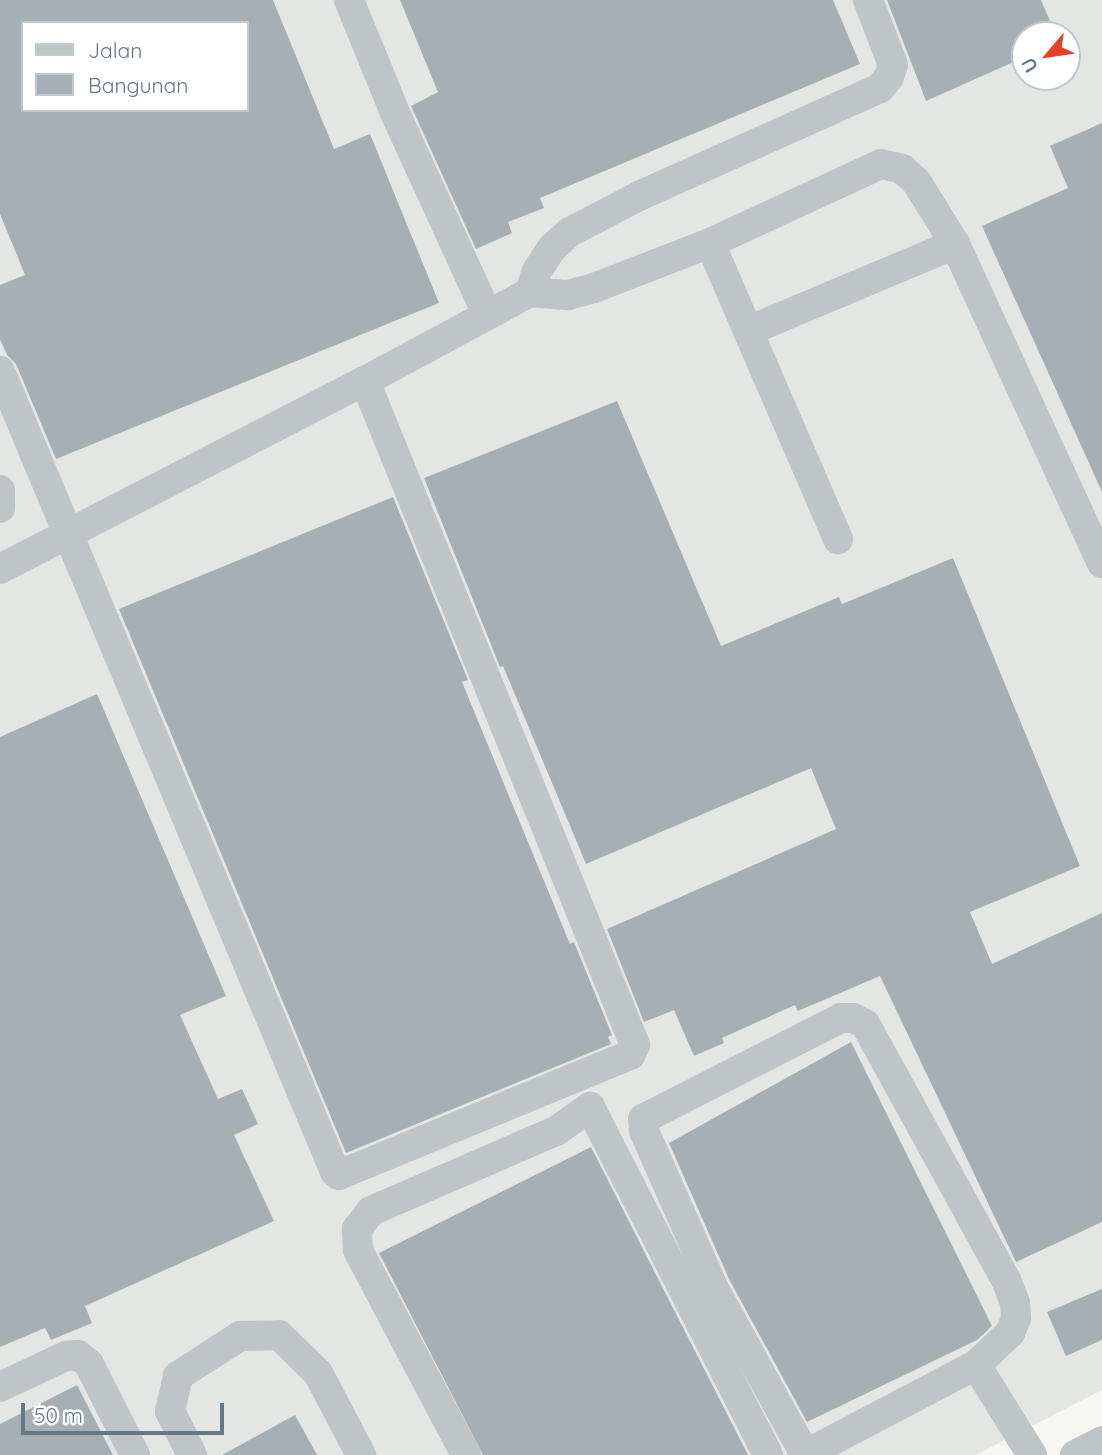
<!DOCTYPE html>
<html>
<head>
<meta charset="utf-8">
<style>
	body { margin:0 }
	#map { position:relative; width:1102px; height:1455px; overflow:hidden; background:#f6f6f3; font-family:Quicksand,sans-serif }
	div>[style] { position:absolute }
	.built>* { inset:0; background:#e4e6e4 }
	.building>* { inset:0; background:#a6b0b4 }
	.minor>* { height:30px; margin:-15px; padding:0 15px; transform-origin:15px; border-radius:15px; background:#bfc4c7 }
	span { translate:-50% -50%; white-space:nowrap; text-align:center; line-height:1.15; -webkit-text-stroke:7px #fff; paint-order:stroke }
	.legend { position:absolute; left:21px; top:21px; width:228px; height:91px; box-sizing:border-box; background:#fff; border:2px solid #c1c9ce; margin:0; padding:9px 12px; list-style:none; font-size:21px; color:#657984 }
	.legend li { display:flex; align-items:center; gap:14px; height:35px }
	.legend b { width:35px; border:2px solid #c1c9ce }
	.north { position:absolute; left:1011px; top:21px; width:70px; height:70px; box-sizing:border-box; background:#fff; border:2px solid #c1c9ce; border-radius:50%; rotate:241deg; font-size:19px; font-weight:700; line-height:28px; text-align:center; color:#657984 }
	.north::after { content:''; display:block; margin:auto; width:24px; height:32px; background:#e54225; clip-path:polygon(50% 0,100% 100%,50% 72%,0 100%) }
	.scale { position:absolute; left:21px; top:1403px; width:203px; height:32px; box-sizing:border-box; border:4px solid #657984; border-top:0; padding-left:9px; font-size:21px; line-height:24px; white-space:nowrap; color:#657984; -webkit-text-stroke:5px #fff; paint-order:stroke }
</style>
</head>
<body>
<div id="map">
	<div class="built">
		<div style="clip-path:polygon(evenodd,0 0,1102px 0,1102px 1390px,976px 1455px,0 1455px,0 0,23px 23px,247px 23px,247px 110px,23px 110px,23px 23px,0 0,1025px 35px,1067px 35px,1067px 77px,1025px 77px,1025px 35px)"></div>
	</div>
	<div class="building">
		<div style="clip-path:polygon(evenodd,0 0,273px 0,334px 149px,370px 134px,439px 303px,56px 459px,16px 364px,7px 355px,0 339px,0 285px,25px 275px,0 214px,0 0,23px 23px,247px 23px,247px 110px,23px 110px,23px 23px)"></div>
		<div style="clip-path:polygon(400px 0,833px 0,860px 64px,540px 198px,544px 208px,508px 222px,512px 233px,476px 249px,411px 106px,438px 92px)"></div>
		<div style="clip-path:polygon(887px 0,1041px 0,1056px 35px,1025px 35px,1025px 57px,926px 101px)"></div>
		<div style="clip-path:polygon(1102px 123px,1102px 492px,982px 226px,1068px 188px,1050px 146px)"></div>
		<div style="clip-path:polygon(617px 401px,721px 646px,839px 597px,842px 604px,953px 558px,1080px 866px,970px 912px,992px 964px,1102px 913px,1102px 1222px,1016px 1262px,880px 976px,798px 1011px,795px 1005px,722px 1038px,724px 1043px,694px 1056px,674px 1010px,644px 1022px,607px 929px,836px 829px,811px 768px,586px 864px,503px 666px,500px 667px,424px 478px)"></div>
		<div style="clip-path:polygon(393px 497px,468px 680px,462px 682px,570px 944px,574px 942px,612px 1035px,608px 1037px,611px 1044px,346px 1153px,119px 609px)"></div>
		<div style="clip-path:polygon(97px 694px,226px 996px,180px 1015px,218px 1099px,242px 1089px,258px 1124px,234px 1135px,274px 1221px,85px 1306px,92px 1323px,51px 1340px,45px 1328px,0 1347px,0 737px)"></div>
		<div style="clip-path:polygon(851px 1042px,992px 1326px,977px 1340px,807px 1422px,729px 1279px,669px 1143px)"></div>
		<div style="clip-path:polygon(591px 1147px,748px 1455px,483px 1455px,379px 1253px)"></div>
		<div style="clip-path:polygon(1102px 1289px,1102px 1340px,1066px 1356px,1047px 1312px)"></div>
		<div style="clip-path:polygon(77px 1385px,113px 1455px,0 1455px,0 1424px)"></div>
		<div style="clip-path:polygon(295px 1415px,317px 1455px,222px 1455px)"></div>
	</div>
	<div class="minor">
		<div style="left:349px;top:0;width:122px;rotate:67.8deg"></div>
		<div style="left:395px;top:113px;width:221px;rotate:65.4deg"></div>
		<div style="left:710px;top:243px;width:96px;rotate:66.6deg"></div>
		<div style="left:748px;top:331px;width:225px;rotate:-22.8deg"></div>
		<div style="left:530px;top:292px;width:38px;rotate:5deg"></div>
		<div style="left:568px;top:295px;width:27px;rotate:-15deg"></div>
		<div style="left:594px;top:288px;width:124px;rotate:-21.2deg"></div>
		<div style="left:710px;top:243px;width:188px;rotate:-24.8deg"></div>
		<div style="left:881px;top:164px;width:22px;rotate:13deg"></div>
		<div style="left:902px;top:169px;width:18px;rotate:41deg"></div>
		<div style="left:916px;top:181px;width:74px;rotate:58.2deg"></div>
		<div style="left:955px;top:244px;width:351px;rotate:65.3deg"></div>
		<div style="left:748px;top:331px;width:227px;rotate:66.6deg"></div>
		<div style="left:0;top:371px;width:868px;rotate:67.3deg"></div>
		<div style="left:335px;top:1172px;width:5px;rotate:37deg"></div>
		<div style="left:339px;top:1175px;width:315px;rotate:-22.4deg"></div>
		<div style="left:630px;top:1055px;width:11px;rotate:-63deg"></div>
		<div style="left:635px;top:1045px;width:717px;rotate:-112.13deg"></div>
		<div style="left:0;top:490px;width:18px;rotate:90deg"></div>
		<div style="left:0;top:569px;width:411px;rotate:-27.3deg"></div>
		<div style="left:365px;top:381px;width:187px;rotate:-28.3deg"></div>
		<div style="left:530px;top:292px;width:22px;rotate:-72deg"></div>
		<div style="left:537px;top:271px;width:27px;rotate:-57deg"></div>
		<div style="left:552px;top:248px;width:24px;rotate:-42deg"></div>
		<div style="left:570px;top:232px;width:80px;rotate:-27.5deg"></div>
		<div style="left:641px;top:195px;width:262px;rotate:-24.1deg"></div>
		<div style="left:880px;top:88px;width:14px;rotate:-51deg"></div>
		<div style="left:889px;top:77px;width:13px;rotate:-72deg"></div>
		<div style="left:893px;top:65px;width:70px;rotate:-111deg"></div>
		<div style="left:976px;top:1365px;width:47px;rotate:-43.3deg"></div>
		<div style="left:1010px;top:1333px;width:16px;rotate:-68deg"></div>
		<div style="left:1016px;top:1318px;width:15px;rotate:-94deg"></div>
		<div style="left:1015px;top:1303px;width:25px;rotate:-111deg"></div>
		<div style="left:1006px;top:1280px;width:292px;rotate:-118.8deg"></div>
		<div style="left:865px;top:1024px;width:13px;rotate:-153deg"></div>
		<div style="left:853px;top:1018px;width:12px;rotate:180deg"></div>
		<div style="left:841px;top:1018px;width:222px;rotate:153deg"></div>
		<div style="left:643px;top:1119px;width:12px;rotate:85deg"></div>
		<div style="left:644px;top:1131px;width:171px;rotate:66.1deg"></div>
		<div style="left:713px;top:1287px;width:185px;rotate:61.2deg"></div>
		<div style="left:802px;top:1449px;width:9px;rotate:21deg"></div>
		<div style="left:810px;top:1452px;width:187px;rotate:-27.7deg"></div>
		<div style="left:976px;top:1365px;width:106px;rotate:58.1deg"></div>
		<div style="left:0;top:1387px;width:73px;rotate:-25.2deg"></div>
		<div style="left:66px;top:1356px;width:12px;rotate:-5deg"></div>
		<div style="left:78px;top:1355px;width:14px;rotate:39deg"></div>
		<div style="left:89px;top:1364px;width:102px;rotate:63.2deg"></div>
		<div style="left:192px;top:1455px;width:49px;rotate:-116.6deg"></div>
		<div style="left:170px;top:1411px;width:36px;rotate:-77deg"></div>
		<div style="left:178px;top:1376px;width:74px;rotate:-32.8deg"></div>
		<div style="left:240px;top:1336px;width:39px;rotate:-1deg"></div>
		<div style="left:279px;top:1335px;width:54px;rotate:44.3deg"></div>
		<div style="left:318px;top:1373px;width:93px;rotate:62.3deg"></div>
		<div style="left:466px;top:1455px;width:232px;rotate:-117.8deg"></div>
		<div style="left:358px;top:1250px;width:21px;rotate:-93deg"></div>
		<div style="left:357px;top:1229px;width:23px;rotate:-52deg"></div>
		<div style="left:371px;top:1211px;width:202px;rotate:-23.4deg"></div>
		<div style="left:556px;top:1131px;width:42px;rotate:-35.2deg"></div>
		<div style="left:590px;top:1107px;width:391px;rotate:62.9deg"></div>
		<div style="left:1075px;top:1455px;width:30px;rotate:-27deg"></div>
	</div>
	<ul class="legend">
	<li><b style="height:9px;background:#bfc4c7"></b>Jalan</li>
	<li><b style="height:19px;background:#a6b0b4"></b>Bangunan</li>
	</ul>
	<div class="north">U</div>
	<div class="scale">50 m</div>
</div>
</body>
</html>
